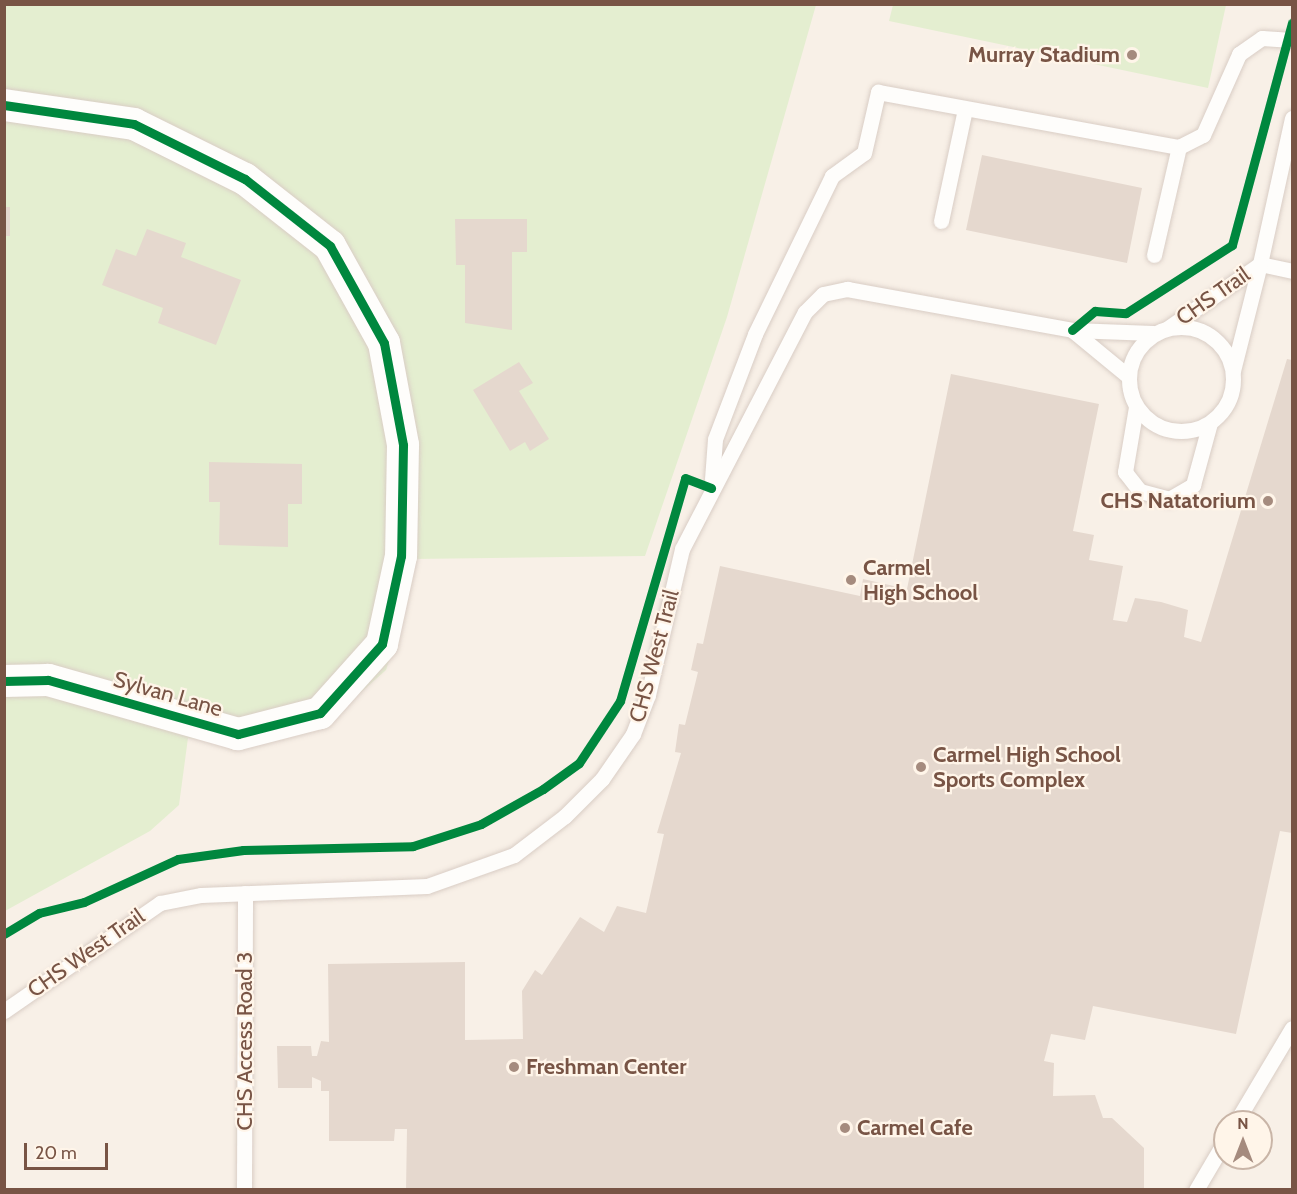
<!DOCTYPE html>
<html>
<head>
<meta charset="utf-8">
<style>
	body { margin:0 }
	#map { position:relative; width:1297px; height:1194px; overflow:hidden; background:#f8f0e7; font-family:Cabin,sans-serif }
	div>[style] { position:absolute }
	.green>* { inset:0; background:#e4eed0 }
	.building>* { inset:0; background:#e5d8ce }
	.roads { filter:drop-shadow(0 0 2px #d9cdc5) drop-shadow(0 0 2px #d9cdc5) }
	.lane>* { height:15px; margin:-7.5px; padding:0 7.5px; transform-origin:7.5px; border-radius:7.5px; background:#fefdfb }
	.lane>.ring { margin:-7.5px; padding:0; box-sizing:content-box; background:none; border:15px solid #fefdfb; border-radius:50% }
	.street>* { height:32px; margin:-16px; padding:0 16px; transform-origin:16px; border-radius:16px; background:#fefdfb }
	.cycleway>* { height:9px; margin:-4.5px; padding:0 4.5px; transform-origin:4.5px; border-radius:4.5px; background:#00873e }
	.dots>* { width:16px; height:16px; translate:-50% -50%; box-sizing:border-box; border:3px solid #fff5e9; border-radius:50% }
	span { translate:-50% -50%; white-space:nowrap; text-align:center; line-height:1.15; -webkit-text-stroke:4.5px #fff5e9; paint-order:stroke }
	.poi-label { font-size:22px; color:#785445; font-weight:700 }
	.right { translate:-100% -50%; text-align:right }
	.left { translate:0 -50%; text-align:left }
	.street-label { font-size:22px; color:#785445 }
	.frame { position:absolute; inset:0; border:6px solid #785445; pointer-events:none }
	.north { position:absolute; left:1213px; top:1110px; width:60px; height:60px; box-sizing:border-box; background:#fff5e9; border:2px solid #c9b5a7; border-radius:50%; rotate:0deg; font-size:16px; font-weight:700; line-height:24px; text-align:center; color:#785445 }
	.north::after { content:''; display:block; margin:auto; width:21px; height:27px; background:#a58b7e; clip-path:polygon(50% 0,100% 100%,50% 72%,0 100%) }
	.scale { position:absolute; left:24px; top:1143px; width:84px; height:27px; box-sizing:border-box; border:3px solid #785445; border-top:0; padding-left:8px; font-size:18px; line-height:21px; white-space:nowrap; color:#785445; -webkit-text-stroke:4px #fff5e9; paint-order:stroke }
</style>
</head>
<body>
<div id="map">
	<div class="green">
		<div style="clip-path:polygon(5px 5px,816px 5px,727px 317px,645px 556px,413px 559px,408px 600px,386px 670px,330px 720px,257px 743px,188px 738px,179px 805px,150px 831px,5px 911px)"></div>
		<div style="clip-path:polygon(893px 5px,893px 4px,1226px 5px,1208px 88px,889px 21px)"></div>
	</div>
	<div class="building">
		<div style="clip-path:polygon(982px 155px,1142px 188px,1127px 263px,966px 230px)"></div>
		<div style="clip-path:polygon(4px 207px,10px 207px,10px 236px,4px 236px)"></div>
		<div style="clip-path:polygon(455px 219px,527px 219px,527px 252px,512px 252px,512px 330px,465px 323px,465px 265px,456px 265px)"></div>
		<div style="clip-path:polygon(147px 229px,186px 243px,181px 257px,241px 280px,216px 345px,158px 323px,163px 308px,102px 285px,116px 249px,136px 256px)"></div>
		<div style="clip-path:polygon(1287px 359px,1292px 360px,1292px 833px,1280px 831px,1236px 1034px,1093px 1006px,1085px 1040px,1051px 1034px,1044px 1061px,1054px 1063px,1053px 1096px,1095px 1095px,1103px 1118px,1112px 1118px,1144px 1148px,1144px 1190px,406px 1190px,407px 1129px,395px 1129px,394px 1141px,329px 1141px,329px 1091px,321px 1091px,321px 1081px,312px 1077px,312px 1088px,278px 1088px,277px 1046px,311px 1046px,312px 1056px,317px 1056px,321px 1041px,329px 1042px,328px 964px,465px 962px,465px 1040px,523px 1039px,522px 991px,535px 970px,542px 975px,580px 917px,604px 932px,617px 906px,646px 913px,664px 834px,657px 833px,681px 753px,675px 752px,679px 724px,685px 725px,698px 672px,691px 670px,697px 643px,703px 644px,720px 566px,860px 596px,863px 579px,907px 589px,951px 374px,1099px 404px,1073px 531px,1094px 535px,1089px 560px,1123px 566px,1113px 620px,1127px 622px,1135px 598px,1161px 602px,1188px 610px,1184px 637px,1201px 642px)"></div>
		<div style="clip-path:polygon(519px 362px,533px 383px,519px 391px,549px 439px,530px 451px,525px 442px,510px 451px,473px 390px)"></div>
		<div style="clip-path:polygon(209px 462px,302px 464px,302px 504px,288px 504px,288px 547px,219px 545px,220px 502px,209px 502px)"></div>
	</div>
	<div class="roads">
		<div class="lane">
			<div style="left:1292px;top:118px;width:149px;rotate:102.4deg"></div>
			<div style="left:1260px;top:264px;width:33px;rotate:12deg"></div>
			<div style="left:941px;top:221px;width:115px;rotate:-77.9deg"></div>
			<div style="left:1154px;top:255px;width:111px;rotate:-77deg"></div>
			<div class="ring" style="left:1129px;top:327px;width:89px;height:89px"></div>
			<div style="left:1168px;top:328px;width:112px;rotate:-34.8deg"></div>
			<div style="left:1260px;top:264px;width:110px;rotate:104.2deg"></div>
			<div style="left:1072px;top:330px;width:74px;rotate:39.5deg"></div>
			<div style="left:1136px;top:407px;width:66px;rotate:99.6deg"></div>
			<div style="left:1125px;top:472px;width:24px;rotate:52deg"></div>
			<div style="left:1140px;top:491px;width:30px;rotate:15deg"></div>
			<div style="left:1169px;top:499px;width:28px;rotate:-30deg"></div>
			<div style="left:1193px;top:485px;width:64px;rotate:-74.7deg"></div>
			<div style="left:712px;top:479px;width:40px;rotate:-85.7deg"></div>
			<div style="left:715px;top:439px;width:112px;rotate:-69.1deg"></div>
			<div style="left:755px;top:334px;width:176px;rotate:-64deg"></div>
			<div style="left:832px;top:176px;width:39px;rotate:-36deg"></div>
			<div style="left:864px;top:153px;width:63px;rotate:-77.1deg"></div>
			<div style="left:878px;top:92px;width:306px;rotate:10.4deg"></div>
			<div style="left:1179px;top:147px;width:27px;rotate:-27deg"></div>
			<div style="left:1203px;top:135px;width:89px;rotate:-66deg"></div>
			<div style="left:1239px;top:54px;width:28px;rotate:-35deg"></div>
			<div style="left:1262px;top:38px;width:30px;rotate:4deg"></div>
			<div style="left:4px;top:1011px;width:190px;rotate:-34.7deg"></div>
			<div style="left:160px;top:903px;width:42px;rotate:-11deg"></div>
			<div style="left:201px;top:895px;width:226px;rotate:-2.3deg"></div>
			<div style="left:427px;top:886px;width:92px;rotate:-19.6deg"></div>
			<div style="left:514px;top:855px;width:64px;rotate:-37.4deg"></div>
			<div style="left:565px;top:816px;width:52px;rotate:-45deg"></div>
			<div style="left:602px;top:779px;width:55px;rotate:-55.4deg"></div>
			<div style="left:633px;top:734px;width:42px;rotate:-69deg"></div>
			<div style="left:648px;top:695px;width:150px;rotate:-76.9deg"></div>
			<div style="left:682px;top:549px;width:267px;rotate:-62.6deg"></div>
			<div style="left:805px;top:312px;width:25px;rotate:-45deg"></div>
			<div style="left:823px;top:294px;width:25px;rotate:-12deg"></div>
			<div style="left:847px;top:289px;width:229px;rotate:10.3deg"></div>
			<div style="left:1072px;top:330px;width:81px;rotate:2.1deg"></div>
			<div style="left:1236px;top:1122px;width:109px;rotate:-59.2deg"></div>
			<div style="left:244px;top:1190px;width:297px;rotate:-89.8deg"></div>
			<div style="left:1196px;top:1190px;width:57px;rotate:-59.4deg"></div>
		</div>
		<div class="street">
			<div style="left:4px;top:105px;width:131px;rotate:8.3deg"></div>
			<div style="left:134px;top:124px;width:124px;rotate:26.4deg"></div>
			<div style="left:245px;top:179px;width:108px;rotate:38.2deg"></div>
			<div style="left:330px;top:246px;width:111px;rotate:60.9deg"></div>
			<div style="left:384px;top:343px;width:104px;rotate:79.4deg"></div>
			<div style="left:403px;top:445px;width:111px;rotate:91deg"></div>
			<div style="left:401px;top:556px;width:90px;rotate:102.2deg"></div>
			<div style="left:382px;top:644px;width:93px;rotate:131.9deg"></div>
			<div style="left:320px;top:713px;width:85px;rotate:165.6deg"></div>
			<div style="left:238px;top:734px;width:198px;rotate:-164.1deg"></div>
			<div style="left:48px;top:680px;width:44px;rotate:178.7deg"></div>
		</div>
	</div>
	<div class="cycleway">
		<div style="left:4px;top:105px;width:131px;rotate:8.3deg"></div>
		<div style="left:134px;top:124px;width:124px;rotate:26.4deg"></div>
		<div style="left:245px;top:179px;width:108px;rotate:38.2deg"></div>
		<div style="left:330px;top:246px;width:111px;rotate:60.9deg"></div>
		<div style="left:384px;top:343px;width:104px;rotate:79.4deg"></div>
		<div style="left:403px;top:445px;width:111px;rotate:91deg"></div>
		<div style="left:401px;top:556px;width:90px;rotate:102.2deg"></div>
		<div style="left:382px;top:644px;width:93px;rotate:131.9deg"></div>
		<div style="left:320px;top:713px;width:85px;rotate:165.6deg"></div>
		<div style="left:238px;top:734px;width:198px;rotate:-164.1deg"></div>
		<div style="left:48px;top:680px;width:44px;rotate:178.7deg"></div>
		<div style="left:1072px;top:330px;width:30px;rotate:-40deg"></div>
		<div style="left:1095px;top:311px;width:31px;rotate:4deg"></div>
		<div style="left:1126px;top:313px;width:126px;rotate:-32.7deg"></div>
		<div style="left:1232px;top:245px;width:230px;rotate:-74.9deg"></div>
		<div style="left:4px;top:934px;width:41px;rotate:-31deg"></div>
		<div style="left:39px;top:913px;width:46px;rotate:-13.7deg"></div>
		<div style="left:84px;top:902px;width:103px;rotate:-24.6deg"></div>
		<div style="left:178px;top:859px;width:66px;rotate:-7.9deg"></div>
		<div style="left:243px;top:850px;width:170px;rotate:-1.3deg"></div>
		<div style="left:413px;top:846px;width:71px;rotate:-17.9deg"></div>
		<div style="left:481px;top:824px;width:71px;rotate:-29.4deg"></div>
		<div style="left:543px;top:789px;width:44px;rotate:-35.8deg"></div>
		<div style="left:579px;top:763px;width:74px;rotate:-56.5deg"></div>
		<div style="left:620px;top:701px;width:232px;rotate:-73.7deg"></div>
		<div style="left:685px;top:478px;width:28px;rotate:21deg"></div>
	</div>
	<div class="dots">
		<div style="left:1132px;top:55px;background:#a58b7e"></div>
		<div style="left:1268px;top:501px;background:#a58b7e"></div>
		<div style="left:851px;top:580px;background:#a58b7e"></div>
		<div style="left:921px;top:767px;background:#a58b7e"></div>
		<div style="left:514px;top:1067px;background:#a58b7e"></div>
		<div style="left:845px;top:1128px;background:#a58b7e"></div>
	</div>
	<div class="poi-label">
		<span class="right" style="left:1120px;top:55px">Murray Stadium</span>
		<span class="right" style="left:1256px;top:501px">CHS Natatorium</span>
		<span class="left" style="left:863px;top:580px">Carmel<br>High School</span>
		<span class="left" style="left:933px;top:767px">Carmel High School<br>Sports Complex</span>
		<span class="left" style="left:526px;top:1067px">Freshman Center</span>
		<span class="left" style="left:857px;top:1128px">Carmel Cafe</span>
	</div>
	<div class="street-label">
		<span style="left:1213px;top:296px;rotate:-35deg">CHS Trail</span>
		<span style="left:654px;top:656px;rotate:-75deg">CHS West Trail</span>
		<span style="left:168px;top:694px;rotate:16deg">Sylvan Lane</span>
		<span style="left:86px;top:953px;rotate:-35deg">CHS West Trail</span>
		<span style="left:245px;top:1041px;rotate:-90deg">CHS Access Road 3</span>
	</div>
	<div class="frame"></div>
	<div class="north">N</div>
	<div class="scale">20 m</div>
</div>
</body>
</html>
